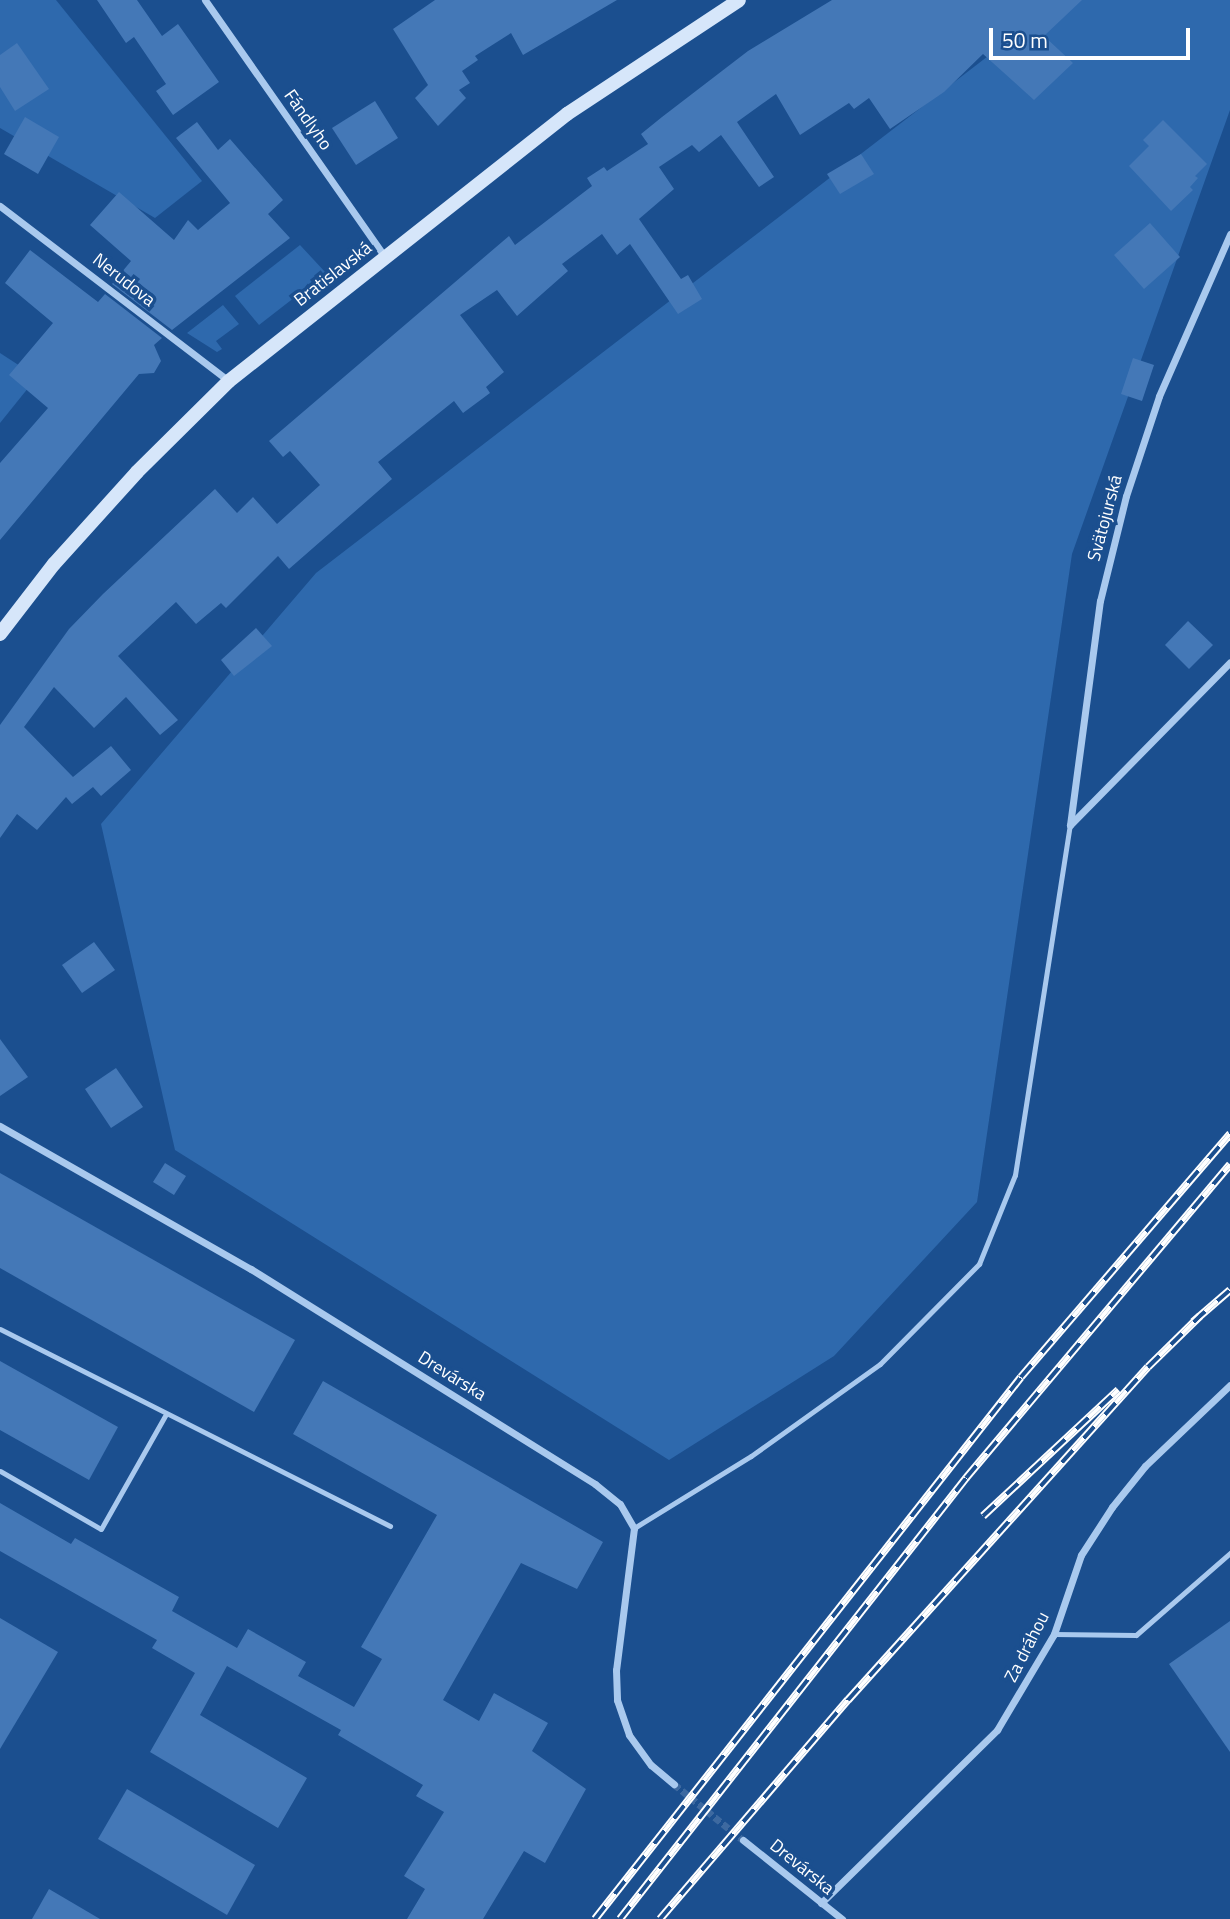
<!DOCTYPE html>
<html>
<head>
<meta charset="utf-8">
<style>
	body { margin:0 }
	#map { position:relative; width:1230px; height:1919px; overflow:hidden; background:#1b4f8f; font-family:"Titillium Web",sans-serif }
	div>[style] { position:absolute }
	.green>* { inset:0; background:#2e69ad }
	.building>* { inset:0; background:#4478b7 }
	.street-tunnel>* { height:7px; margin-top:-3.5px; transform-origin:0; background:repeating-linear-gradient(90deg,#3d69a0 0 7px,transparent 0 10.5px) }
	.lane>* { height:5px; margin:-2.5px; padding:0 2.5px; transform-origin:2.5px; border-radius:2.5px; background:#a9c9ee }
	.street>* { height:7px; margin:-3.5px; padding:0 3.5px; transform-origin:3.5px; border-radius:3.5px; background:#a9c9ee }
	.secondary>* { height:14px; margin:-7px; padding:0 7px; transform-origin:7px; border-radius:7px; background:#d6e6fa }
	.rail>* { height:8px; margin-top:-4px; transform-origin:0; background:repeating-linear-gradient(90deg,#1b4f8f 0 16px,#fff 0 32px); box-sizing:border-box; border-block:2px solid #fff }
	span { translate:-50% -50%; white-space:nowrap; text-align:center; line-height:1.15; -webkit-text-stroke:7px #1b4f8f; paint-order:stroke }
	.street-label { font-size:18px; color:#fff }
	.scale { position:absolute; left:989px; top:28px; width:201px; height:32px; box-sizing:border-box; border:4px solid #fff; border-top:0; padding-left:9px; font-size:21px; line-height:24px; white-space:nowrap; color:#fff; -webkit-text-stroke:5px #1b4f8f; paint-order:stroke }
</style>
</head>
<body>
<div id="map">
	<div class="green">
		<div style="clip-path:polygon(0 0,56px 0,202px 181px,155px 218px,0 128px)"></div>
		<div style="clip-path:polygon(1061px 0,1230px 0,1230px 110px,1072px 554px,977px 1202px,834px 1356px,669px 1460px,175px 1150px,101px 824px,316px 573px)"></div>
		<div style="clip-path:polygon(300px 245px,326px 273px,259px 325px,235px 296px)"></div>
		<div style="clip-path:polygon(223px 305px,239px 324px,216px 341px,222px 349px,217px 352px,187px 333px)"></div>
		<div style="clip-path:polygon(0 353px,37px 377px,0 423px)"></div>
	</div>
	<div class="building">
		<div style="clip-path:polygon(97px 0,137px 0,162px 36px,178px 24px,219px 82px,173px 115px,156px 91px,166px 84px,134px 37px,126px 43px)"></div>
		<div style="clip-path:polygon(435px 0,617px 0,523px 55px,511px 33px,475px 56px,478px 60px,462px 71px,470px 83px,459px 90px,466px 98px,438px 126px,415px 98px,428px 85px,393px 29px)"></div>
		<div style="clip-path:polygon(832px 0,1082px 0,1044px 36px,1073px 63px,1034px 100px,983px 54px,944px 92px,890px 129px,869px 98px,854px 109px,849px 103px,800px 135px,776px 94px,737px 122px,774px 177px,759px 187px,721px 135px,699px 152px,692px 145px,659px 167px,674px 189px,639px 219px,681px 279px,688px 275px,702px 299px,678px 314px,630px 244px,617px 255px,602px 234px,562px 264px,568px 271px,517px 316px,497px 290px,460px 315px,504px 372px,486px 387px,490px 393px,463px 413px,454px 401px,378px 462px,392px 479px,289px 569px,278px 556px,226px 608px,221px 603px,196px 624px,176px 602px,118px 656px,178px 720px,160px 735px,126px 697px,94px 728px,54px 687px,24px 727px,73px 777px,111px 746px,131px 770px,101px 796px,93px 787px,72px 804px,66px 797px,37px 830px,17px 814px,0 838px,0 725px,69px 629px,103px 594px,215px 489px,237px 513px,253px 497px,277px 524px,320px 485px,290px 451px,283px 457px,269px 441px,509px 236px,515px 245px,592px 186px,587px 178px,604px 167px,607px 171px,648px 144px,641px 134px,662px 117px,748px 51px)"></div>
		<div style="clip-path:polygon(17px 43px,49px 89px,15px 111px,0 87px,0 55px)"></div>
		<div style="clip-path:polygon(375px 101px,398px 138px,356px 165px,332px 128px)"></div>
		<div style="clip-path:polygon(25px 117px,59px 137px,38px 174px,4px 154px)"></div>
		<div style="clip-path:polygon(1163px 120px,1207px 164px,1195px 176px,1198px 178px,1190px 187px,1193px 190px,1171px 211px,1129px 166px,1149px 146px,1143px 140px)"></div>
		<div style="clip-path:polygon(197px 122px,218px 150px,230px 139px,283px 200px,268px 214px,290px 238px,172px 330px,112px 284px,131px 261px,90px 225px,119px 192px,174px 240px,188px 220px,198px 230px,230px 203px,176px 138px)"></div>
		<div style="clip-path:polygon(861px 154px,874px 174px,840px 194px,827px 174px)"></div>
		<div style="clip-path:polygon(1150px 223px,1180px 257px,1144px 289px,1114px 255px)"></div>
		<div style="clip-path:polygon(30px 250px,98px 302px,105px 294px,162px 338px,154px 345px,161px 361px,154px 373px,139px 374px,0 540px,0 463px,48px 408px,9px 375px,53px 323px,5px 283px)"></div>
		<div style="clip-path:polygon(1133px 358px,1154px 365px,1142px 401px,1121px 394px)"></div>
		<div style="clip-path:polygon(1188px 621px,1213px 645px,1189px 669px,1165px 645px)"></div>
		<div style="clip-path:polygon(256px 628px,272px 646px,234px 676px,221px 660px)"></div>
		<div style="clip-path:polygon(94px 942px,115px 970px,82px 993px,62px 965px)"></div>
		<div style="clip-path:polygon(0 1039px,28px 1077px,0 1096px)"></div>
		<div style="clip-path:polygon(116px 1068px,143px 1107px,111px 1128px,85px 1089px)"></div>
		<div style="clip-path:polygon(165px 1163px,186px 1176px,174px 1195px,153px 1182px)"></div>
		<div style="clip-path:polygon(0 1173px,295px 1340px,254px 1412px,0 1268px)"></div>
		<div style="clip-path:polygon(0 1361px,118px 1427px,89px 1480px,0 1430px)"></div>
		<div style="clip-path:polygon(323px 1381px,603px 1542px,577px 1589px,521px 1563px,443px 1700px,479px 1721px,494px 1693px,548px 1723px,532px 1751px,586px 1789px,545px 1863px,524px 1851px,483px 1919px,407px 1919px,425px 1889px,404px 1876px,444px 1812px,416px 1796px,423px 1785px,338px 1735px,341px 1730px,227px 1666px,200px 1715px,307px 1778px,278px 1828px,150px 1752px,195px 1673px,152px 1648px,157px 1640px,0 1551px,0 1503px,71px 1544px,75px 1538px,179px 1597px,172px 1611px,237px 1648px,248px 1629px,306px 1662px,298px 1676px,354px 1707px,382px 1659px,361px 1647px,437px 1515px,293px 1434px)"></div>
		<div style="clip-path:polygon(0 1618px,58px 1652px,0 1749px)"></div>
		<div style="clip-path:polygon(1230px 1621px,1230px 1752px,1169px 1664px)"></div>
		<div style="clip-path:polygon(127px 1789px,255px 1865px,227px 1915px,98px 1839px)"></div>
		<div style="clip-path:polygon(49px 1889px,100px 1919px,32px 1919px)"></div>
	</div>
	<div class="street-tunnel">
		<div style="left:674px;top:1784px;width:89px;rotate:39.1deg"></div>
	</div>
	<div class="lane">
		<div style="left:0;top:1329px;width:437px;rotate:26.8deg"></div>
		<div style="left:0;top:1471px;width:116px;rotate:29.9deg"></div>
		<div style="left:101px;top:1529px;width:130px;rotate:-60.5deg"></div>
		<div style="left:634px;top:1528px;width:137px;rotate:-31.6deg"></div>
		<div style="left:751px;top:1456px;width:158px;rotate:-35.5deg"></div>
		<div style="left:880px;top:1364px;width:141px;rotate:-45.3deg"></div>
		<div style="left:979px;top:1264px;width:96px;rotate:-68deg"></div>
		<div style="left:1015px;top:1175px;width:354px;rotate:-81.1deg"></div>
		<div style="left:1054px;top:1634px;width:82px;rotate:0.7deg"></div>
		<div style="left:1136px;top:1635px;width:125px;rotate:-41.1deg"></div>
	</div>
	<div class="street">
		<div style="left:205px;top:0;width:314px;rotate:55deg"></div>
		<div style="left:0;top:206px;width:288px;rotate:37.4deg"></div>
		<div style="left:1070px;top:825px;width:226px;rotate:-82.4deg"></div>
		<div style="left:1100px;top:601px;width:108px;rotate:-76.1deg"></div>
		<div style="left:1126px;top:496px;width:105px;rotate:-71.7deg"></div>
		<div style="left:1159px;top:396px;width:177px;rotate:-66.3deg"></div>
		<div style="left:1070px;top:825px;width:228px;rotate:-45.5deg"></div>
		<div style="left:0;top:1126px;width:289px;rotate:29.7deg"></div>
		<div style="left:251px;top:1269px;width:406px;rotate:32deg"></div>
		<div style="left:595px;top:1484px;width:32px;rotate:39deg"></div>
		<div style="left:620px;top:1504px;width:28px;rotate:60deg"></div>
		<div style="left:634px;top:1528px;width:143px;rotate:97.2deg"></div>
		<div style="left:616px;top:1670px;width:30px;rotate:88deg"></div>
		<div style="left:617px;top:1700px;width:37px;rotate:71deg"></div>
		<div style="left:629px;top:1735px;width:37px;rotate:54deg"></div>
		<div style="left:651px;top:1765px;width:30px;rotate:40deg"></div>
		<div style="left:743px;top:1840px;width:127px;rotate:38.6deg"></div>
		<div style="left:821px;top:1903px;width:247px;rotate:-44.5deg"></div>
		<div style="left:997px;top:1730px;width:112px;rotate:-59.3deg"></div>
		<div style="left:1054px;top:1634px;width:83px;rotate:-71.1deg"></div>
		<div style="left:1081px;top:1555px;width:57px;rotate:-57.1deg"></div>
		<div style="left:1112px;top:1507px;width:53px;rotate:-51.2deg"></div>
		<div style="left:1145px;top:1466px;width:117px;rotate:-43.6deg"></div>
	</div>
	<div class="secondary">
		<div style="left:0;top:634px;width:88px;rotate:-52.4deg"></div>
		<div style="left:54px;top:564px;width:124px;rotate:-47.9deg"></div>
		<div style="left:137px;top:472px;width:129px;rotate:-44.7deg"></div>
		<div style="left:229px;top:381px;width:431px;rotate:-38.3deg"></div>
		<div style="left:567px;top:114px;width:206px;rotate:-33.5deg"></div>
	</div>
	<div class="rail">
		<div style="left:1193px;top:1322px;width:49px;rotate:-40.9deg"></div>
		<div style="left:983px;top:1516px;width:185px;rotate:-43deg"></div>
		<div style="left:595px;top:1919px;width:689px;rotate:-51.83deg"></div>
		<div style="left:1021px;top:1377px;width:321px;rotate:-49.3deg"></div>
		<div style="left:620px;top:1919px;width:561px;rotate:-51.88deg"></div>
		<div style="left:966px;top:1478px;width:410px;rotate:-49.9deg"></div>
		<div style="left:660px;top:1919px;width:289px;rotate:-49.4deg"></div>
		<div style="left:848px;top:1700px;width:448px;rotate:-48deg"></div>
		<div style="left:1148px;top:1367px;width:73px;rotate:-44.4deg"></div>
	</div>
	<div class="street-label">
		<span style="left:308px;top:120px;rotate:55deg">Fándlyho</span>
		<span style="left:333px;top:274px;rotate:-38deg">Bratislavská</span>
		<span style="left:124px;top:280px;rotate:38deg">Nerudova</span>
		<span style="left:1105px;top:518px;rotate:-75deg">Svätojurská</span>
		<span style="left:452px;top:1376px;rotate:32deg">Drevárska</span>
		<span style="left:1027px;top:1647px;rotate:-63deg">Za dráhou</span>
		<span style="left:802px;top:1867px;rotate:39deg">Drevárska</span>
	</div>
	<div class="scale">50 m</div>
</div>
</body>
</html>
